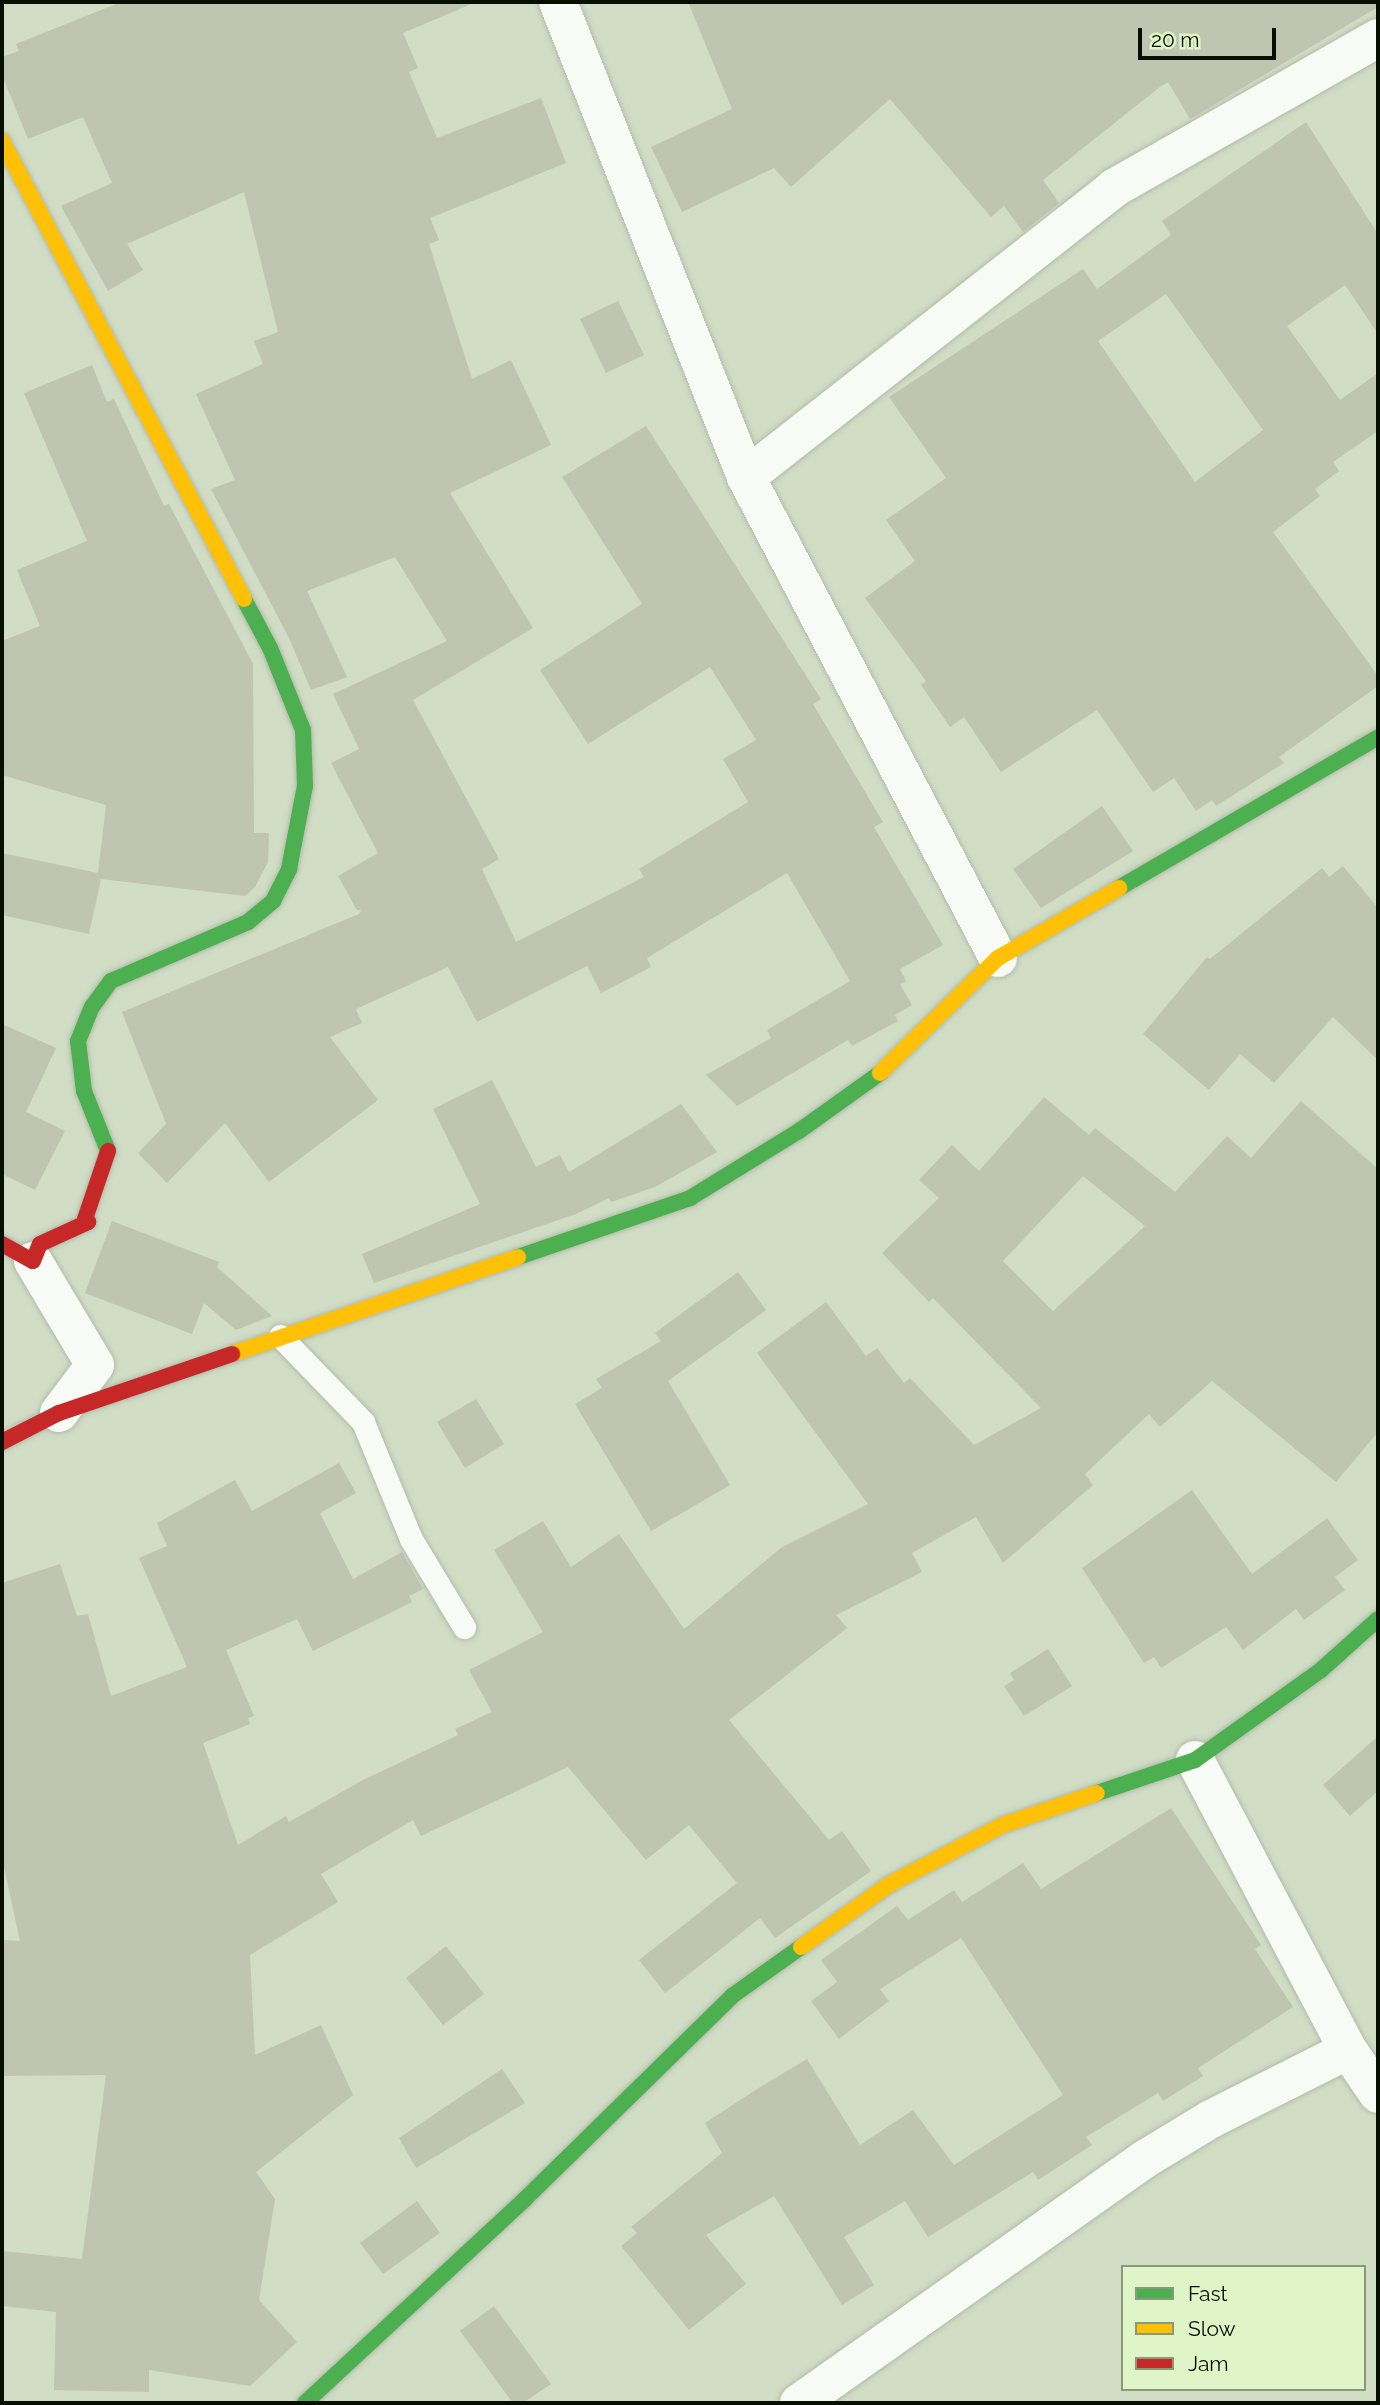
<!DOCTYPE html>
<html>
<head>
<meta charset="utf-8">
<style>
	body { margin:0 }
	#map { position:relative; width:1380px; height:2405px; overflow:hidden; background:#d1ddc5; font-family:Raleway,sans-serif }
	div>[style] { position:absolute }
	.building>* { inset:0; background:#bfc5b0 }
	.roads { filter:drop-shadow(0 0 2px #b2bba9) drop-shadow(0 0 2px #b2bba9) }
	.lane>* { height:23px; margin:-11.5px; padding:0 11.5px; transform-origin:11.5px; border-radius:11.5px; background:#f8faf6 }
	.street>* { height:38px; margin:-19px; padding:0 19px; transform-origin:19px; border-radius:19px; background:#f8faf6 }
	.fast>* { height:16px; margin:-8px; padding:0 8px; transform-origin:8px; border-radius:8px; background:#4caf50 }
	.slow>* { height:16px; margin:-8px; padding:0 8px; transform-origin:8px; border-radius:8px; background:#ffc107 }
	.jam>* { height:16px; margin:-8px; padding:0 8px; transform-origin:8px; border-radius:8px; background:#c62828 }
	span { translate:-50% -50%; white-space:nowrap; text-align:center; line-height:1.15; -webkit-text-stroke:7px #dff5c8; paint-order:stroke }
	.frame { position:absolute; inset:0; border:4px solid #070e02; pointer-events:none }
	.legend { position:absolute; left:1121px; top:2265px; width:245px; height:126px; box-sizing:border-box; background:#dff5c8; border:2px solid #899979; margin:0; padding:9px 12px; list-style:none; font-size:21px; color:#070e02 }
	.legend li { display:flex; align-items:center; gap:14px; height:35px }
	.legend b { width:35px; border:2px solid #899979 }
	.scale { position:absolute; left:1138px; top:28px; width:138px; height:32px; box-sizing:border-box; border:4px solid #070e02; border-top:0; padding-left:9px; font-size:21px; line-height:24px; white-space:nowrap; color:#070e02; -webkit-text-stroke:5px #dff5c8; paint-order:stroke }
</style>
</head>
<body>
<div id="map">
	<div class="building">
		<div style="clip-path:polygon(121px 2px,476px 2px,403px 33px,418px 68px,409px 72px,437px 138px,541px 98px,566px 163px,430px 218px,439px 240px,429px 244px,472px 379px,511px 360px,551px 445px,450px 493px,533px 628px,413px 700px,499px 859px,482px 869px,516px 942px,644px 877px,639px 869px,748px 802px,723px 759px,756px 740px,710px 667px,588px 744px,540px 670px,642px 604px,562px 477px,646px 426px,821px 699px,813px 704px,883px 822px,874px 827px,943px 945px,900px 969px,906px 981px,900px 984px,912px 1005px,895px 1015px,898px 1021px,852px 1046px,848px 1040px,737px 1106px,706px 1075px,771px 1038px,767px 1030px,850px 981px,787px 873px,647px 958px,651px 967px,601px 993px,587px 966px,477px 1022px,448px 967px,356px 1009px,362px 1023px,330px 1037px,378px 1100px,269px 1182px,225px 1123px,167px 1183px,138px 1153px,166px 1124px,122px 1012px,359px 914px,361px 910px,357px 910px,338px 876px,378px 853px,331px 763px,359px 749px,333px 694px,447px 641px,395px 557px,307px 591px,347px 677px,311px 690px,289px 638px,211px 489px,235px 480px,196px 394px,263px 364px,254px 341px,278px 332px,244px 192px,127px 244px,143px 270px,108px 291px,61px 206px,112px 183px,83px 117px,28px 139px,2px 75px,2px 57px,19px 51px,16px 44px)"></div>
		<div style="clip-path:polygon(688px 2px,1378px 2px,1378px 7px,1190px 119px,1168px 82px,1161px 86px,1043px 180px,1059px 203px,1023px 232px,1004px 206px,991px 217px,890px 99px,791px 187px,774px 168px,682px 212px,651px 147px,732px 109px)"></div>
		<div style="clip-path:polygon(evenodd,1306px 122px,1378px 234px,1378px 334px,1345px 285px,1287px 326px,1340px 400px,1378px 373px,1378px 431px,1333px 462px,1339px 471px,1315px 489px,1320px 496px,1273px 532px,1378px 676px,1378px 686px,1279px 757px,1284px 763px,1216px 806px,1212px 800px,1196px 811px,1174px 778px,1153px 792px,1097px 710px,1001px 772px,964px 717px,950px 727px,921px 685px,926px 681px,865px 598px,915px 561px,886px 520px,946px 478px,889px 397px,1083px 269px,1097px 289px,1171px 235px,1162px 221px,1306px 122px,1166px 294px,1263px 430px,1195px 482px,1098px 341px,1166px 294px)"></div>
		<div style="clip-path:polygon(618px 301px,644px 355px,606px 373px,580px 319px)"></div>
		<div style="clip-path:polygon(92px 365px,107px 402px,114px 399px,164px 506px,169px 504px,253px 664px,254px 833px,269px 833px,268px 862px,255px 887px,245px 896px,101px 879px,89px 934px,2px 915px,2px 853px,98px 873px,106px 805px,2px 775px,2px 641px,40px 626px,17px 570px,87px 541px,24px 393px)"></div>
		<div style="clip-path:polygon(1102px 806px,1133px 851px,1041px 908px,1013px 869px)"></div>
		<div style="clip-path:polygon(1343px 866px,1378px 908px,1378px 1060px,1333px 1017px,1274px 1083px,1240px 1054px,1209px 1090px,1143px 1034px,1207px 957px,1210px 959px,1322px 868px,1329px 877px)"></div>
		<div style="clip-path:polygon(2px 1024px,56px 1048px,26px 1112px,65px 1131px,35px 1190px,2px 1174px)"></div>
		<div style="clip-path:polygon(492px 1080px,536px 1167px,560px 1155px,569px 1172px,681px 1104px,717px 1152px,655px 1187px,611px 1202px,609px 1198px,576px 1214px,374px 1283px,362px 1254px,480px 1204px,433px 1109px)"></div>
		<div style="clip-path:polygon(evenodd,1044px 1097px,1089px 1135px,1095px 1128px,1175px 1192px,1227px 1136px,1251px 1158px,1301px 1101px,1378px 1169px,1378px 1432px,1336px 1482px,1212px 1381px,1160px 1427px,1149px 1414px,1085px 1474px,1093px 1485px,1003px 1563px,976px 1517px,912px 1553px,922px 1572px,836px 1615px,847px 1628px,729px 1720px,829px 1840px,842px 1831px,871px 1871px,775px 1938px,760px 1918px,665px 1993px,639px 1960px,737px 1883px,689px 1825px,646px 1860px,568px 1767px,421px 1836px,413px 1820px,321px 1874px,338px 1902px,250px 1955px,255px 2055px,321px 2025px,353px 2095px,256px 2172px,275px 2199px,259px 2300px,297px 2342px,250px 2386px,149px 2370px,149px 2392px,54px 2390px,56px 2312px,2px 2306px,2px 2251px,82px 2259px,106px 2075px,2px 2076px,2px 1940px,20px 1941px,2px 1858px,2px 1583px,60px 1564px,77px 1616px,88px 1614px,111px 1696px,187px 1667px,139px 1558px,167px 1546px,157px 1523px,235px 1480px,252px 1511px,339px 1463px,356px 1493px,320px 1513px,353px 1579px,402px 1552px,423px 1589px,409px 1596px,412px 1602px,313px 1651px,297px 1619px,226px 1650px,254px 1716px,248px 1718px,250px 1724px,203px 1743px,238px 1845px,286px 1816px,289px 1822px,361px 1781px,458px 1735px,455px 1729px,492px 1712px,469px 1670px,543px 1632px,494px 1550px,543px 1521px,571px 1567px,619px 1534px,684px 1629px,782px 1547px,868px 1504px,757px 1353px,826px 1302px,866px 1356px,877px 1348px,904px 1383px,910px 1378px,974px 1445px,1041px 1408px,933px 1298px,929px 1302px,882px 1253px,939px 1198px,919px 1180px,952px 1145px,979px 1171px,1044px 1097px,1083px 1176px,1145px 1226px,1053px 1311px,1003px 1261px,1083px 1176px)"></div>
		<div style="clip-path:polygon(112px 1221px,219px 1262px,217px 1267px,272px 1316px,236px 1330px,204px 1303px,192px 1334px,85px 1293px)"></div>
		<div style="clip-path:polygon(738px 1272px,766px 1310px,668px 1381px,730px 1485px,651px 1531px,575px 1404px,602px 1388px,596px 1379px,661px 1341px,655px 1333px)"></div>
		<div style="clip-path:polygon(476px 1399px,504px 1444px,465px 1468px,437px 1422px)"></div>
		<div style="clip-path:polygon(1192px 1490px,1252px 1574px,1327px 1518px,1358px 1560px,1335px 1577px,1345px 1590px,1304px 1620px,1296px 1609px,1243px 1650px,1226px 1627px,1161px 1668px,1154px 1657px,1144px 1663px,1082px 1568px)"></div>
		<div style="clip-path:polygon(1048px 1649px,1072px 1686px,1024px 1716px,1004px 1686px,1014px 1680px,1010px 1673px)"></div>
		<div style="clip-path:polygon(1378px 1736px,1378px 1791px,1350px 1816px,1323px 1785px)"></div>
		<div style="clip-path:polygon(1171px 1808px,1261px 1945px,1255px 1949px,1293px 2007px,1198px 2068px,1203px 2076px,1163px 2101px,1158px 2093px,1086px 2137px,1092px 2145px,1038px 2180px,1033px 2172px,928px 2237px,905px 2201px,844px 2237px,874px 2285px,842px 2305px,774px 2196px,706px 2235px,746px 2284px,689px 2330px,621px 2246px,637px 2233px,631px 2227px,722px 2153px,705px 2123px,757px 2089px,807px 2059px,860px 2145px,913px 2110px,954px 2165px,1063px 2095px,961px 1938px,880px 1989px,889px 2001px,839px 2039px,811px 2001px,837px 1982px,821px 1960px,897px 1906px,908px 1920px,954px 1890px,962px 1902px,1023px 1863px,1041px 1889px)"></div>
		<div style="clip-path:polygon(446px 1946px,484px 1994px,443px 2025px,406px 1978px)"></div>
		<div style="clip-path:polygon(502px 2069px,525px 2103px,416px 2168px,399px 2138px)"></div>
		<div style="clip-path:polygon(417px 2201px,440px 2233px,383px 2274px,360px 2243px)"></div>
		<div style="clip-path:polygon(494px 2306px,551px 2384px,523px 2403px,513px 2403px,460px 2331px)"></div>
	</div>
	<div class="roads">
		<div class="lane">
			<div style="left:280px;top:1336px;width:120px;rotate:46deg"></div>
			<div style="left:363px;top:1422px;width:126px;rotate:67.7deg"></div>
			<div style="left:411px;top:1539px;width:103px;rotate:58.9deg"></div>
		</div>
		<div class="street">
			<div style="left:558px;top:2px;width:511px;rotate:68.41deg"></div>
			<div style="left:746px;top:477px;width:543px;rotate:62.35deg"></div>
			<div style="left:746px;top:477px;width:468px;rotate:-38.1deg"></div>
			<div style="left:1114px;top:188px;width:304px;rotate:-29.6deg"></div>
			<div style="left:33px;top:1261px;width:121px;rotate:59.2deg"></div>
			<div style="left:95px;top:1365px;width:60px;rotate:126.9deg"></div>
			<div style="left:1195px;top:1760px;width:328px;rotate:62.2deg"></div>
			<div style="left:1348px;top:2050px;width:53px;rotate:55.7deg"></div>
			<div style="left:799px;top:2403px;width:423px;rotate:-35.2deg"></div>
			<div style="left:1145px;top:2159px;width:77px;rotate:-31.2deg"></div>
			<div style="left:1211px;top:2119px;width:153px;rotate:-26.7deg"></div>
		</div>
		<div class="fast">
			<div style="left:1119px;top:888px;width:300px;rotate:-30.2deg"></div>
			<div style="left:108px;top:1151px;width:65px;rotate:-111.8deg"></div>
			<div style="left:84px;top:1091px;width:50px;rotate:-96.8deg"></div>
			<div style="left:78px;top:1041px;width:37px;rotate:-68deg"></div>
			<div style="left:92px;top:1007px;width:32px;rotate:-54deg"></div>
			<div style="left:111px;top:981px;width:149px;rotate:-23.3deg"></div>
			<div style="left:248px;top:922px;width:33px;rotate:-40deg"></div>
			<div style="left:273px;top:901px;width:36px;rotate:-63deg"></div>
			<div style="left:289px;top:869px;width:85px;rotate:-79.1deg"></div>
			<div style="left:305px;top:786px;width:56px;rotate:-92deg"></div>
			<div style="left:303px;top:730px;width:88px;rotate:-111.9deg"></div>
			<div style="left:270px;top:648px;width:55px;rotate:-118deg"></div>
			<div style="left:518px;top:1257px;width:182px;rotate:-18.9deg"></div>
			<div style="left:690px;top:1198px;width:128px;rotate:-31.6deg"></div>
			<div style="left:799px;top:1131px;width:100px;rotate:-35.6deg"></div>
			<div style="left:1097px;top:1793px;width:103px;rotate:-18.6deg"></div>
			<div style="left:1195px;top:1760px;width:155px;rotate:-35.5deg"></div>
			<div style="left:1321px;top:1670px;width:76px;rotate:-41.8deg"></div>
			<div style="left:305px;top:2403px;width:300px;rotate:-42.8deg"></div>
			<div style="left:525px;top:2199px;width:290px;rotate:-44.4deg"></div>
			<div style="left:732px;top:1996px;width:85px;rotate:-35.4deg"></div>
		</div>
		<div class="slow">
			<div style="left:2px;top:141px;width:518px;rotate:62.15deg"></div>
			<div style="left:880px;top:1073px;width:165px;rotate:-44.3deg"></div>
			<div style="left:998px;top:958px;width:140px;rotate:-30deg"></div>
			<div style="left:232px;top:1354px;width:302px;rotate:-18.7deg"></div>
			<div style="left:801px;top:1947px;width:109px;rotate:-35.3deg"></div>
			<div style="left:890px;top:1884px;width:127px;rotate:-27.6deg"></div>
			<div style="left:1003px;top:1825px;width:99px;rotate:-18.8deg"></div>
		</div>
		<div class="jam">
			<div style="left:2px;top:1244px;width:35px;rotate:29deg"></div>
			<div style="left:33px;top:1261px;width:18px;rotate:-68deg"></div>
			<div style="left:40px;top:1244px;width:53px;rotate:-24.6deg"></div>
			<div style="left:88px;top:1222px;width:4px;rotate:-135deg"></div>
			<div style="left:85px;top:1219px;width:72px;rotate:-71.3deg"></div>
			<div style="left:2px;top:1442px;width:64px;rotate:-27deg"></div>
			<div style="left:59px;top:1413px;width:183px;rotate:-18.8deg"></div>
		</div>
	</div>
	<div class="frame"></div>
	<ul class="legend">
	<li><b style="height:9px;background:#4caf50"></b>Fast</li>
	<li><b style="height:9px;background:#ffc107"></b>Slow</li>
	<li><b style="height:9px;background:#c62828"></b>Jam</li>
	</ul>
	<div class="scale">20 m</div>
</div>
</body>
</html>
